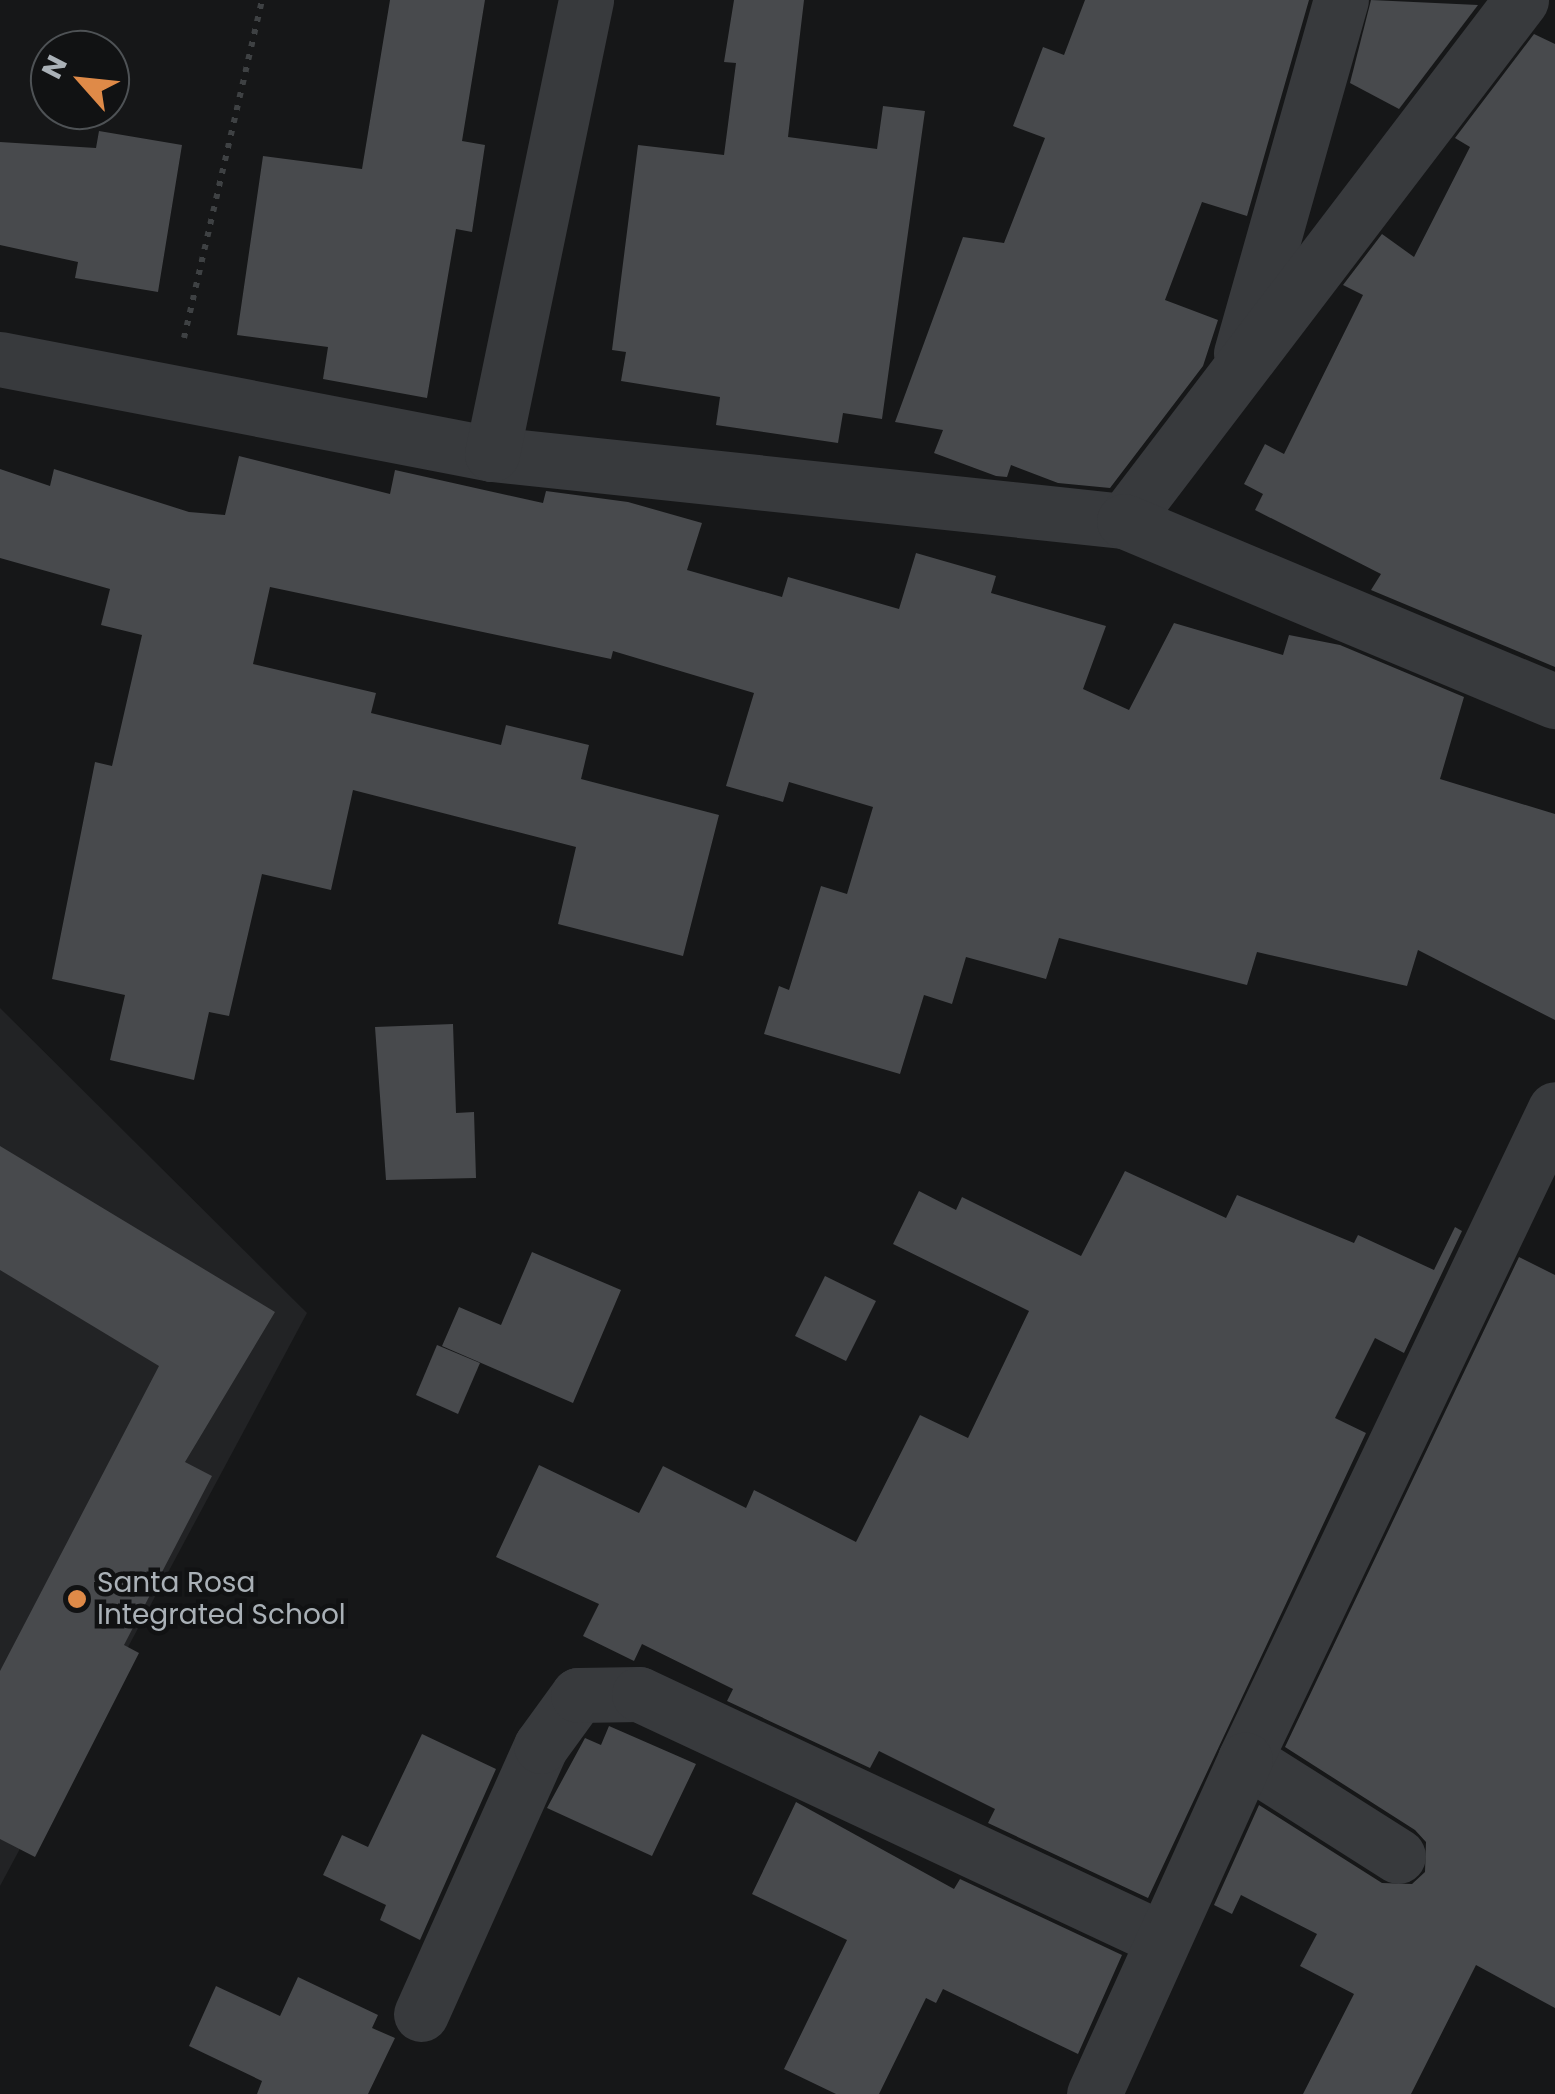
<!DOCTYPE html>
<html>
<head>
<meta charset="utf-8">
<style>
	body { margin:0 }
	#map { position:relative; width:1555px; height:2094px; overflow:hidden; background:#161718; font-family:Poppins,sans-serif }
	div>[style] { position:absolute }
	.built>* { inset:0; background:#222325 }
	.building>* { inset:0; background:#484a4d }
	.path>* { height:6px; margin-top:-3px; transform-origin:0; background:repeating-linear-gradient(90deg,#3e4143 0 5px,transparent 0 13px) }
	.minor>* { height:55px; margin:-27.5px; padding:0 27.5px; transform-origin:27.5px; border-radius:27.5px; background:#383a3d }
	.dots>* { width:28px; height:28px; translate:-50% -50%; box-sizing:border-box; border:5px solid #111213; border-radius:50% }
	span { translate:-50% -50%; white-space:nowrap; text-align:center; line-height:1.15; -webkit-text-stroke:9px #111213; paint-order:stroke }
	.poi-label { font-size:28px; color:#aab1b7 }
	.left { translate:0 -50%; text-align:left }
	.north { position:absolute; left:30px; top:30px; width:100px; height:100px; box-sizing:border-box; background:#111213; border:2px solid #4e5255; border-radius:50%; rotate:297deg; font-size:28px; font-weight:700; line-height:40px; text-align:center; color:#aab1b7 }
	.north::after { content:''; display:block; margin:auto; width:35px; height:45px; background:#df8a48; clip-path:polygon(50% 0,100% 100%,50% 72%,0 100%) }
</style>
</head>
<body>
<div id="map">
	<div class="built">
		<div style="clip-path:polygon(0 1008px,307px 1313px,0 1886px)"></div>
	</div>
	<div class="building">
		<div style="clip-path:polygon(390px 0,485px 0,462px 141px,485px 145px,472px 232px,456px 229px,427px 398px,323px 379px,328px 347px,237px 335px,263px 156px,362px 169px)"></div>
		<div style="clip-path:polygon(734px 0,804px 0,788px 137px,877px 149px,883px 106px,925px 111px,882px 419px,843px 413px,838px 443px,716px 425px,720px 397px,621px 381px,626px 352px,612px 350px,638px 145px,724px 155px,736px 63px,724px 62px)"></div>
		<div style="clip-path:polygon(1085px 0,1309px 0,1247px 216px,1202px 202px,1165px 300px,1218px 320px,1203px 366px,1110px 488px,1058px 483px,1011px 465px,1007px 477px,996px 476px,934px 453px,943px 430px,895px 422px,963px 237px,1004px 243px,1045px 138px,1013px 126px,1043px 47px,1064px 55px)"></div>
		<div style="clip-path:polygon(1371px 0,1478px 5px,1399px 109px,1350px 83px)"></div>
		<div style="clip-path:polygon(1534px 34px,1555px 44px,1555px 667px,1371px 590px,1381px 574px,1255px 510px,1263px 494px,1244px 484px,1265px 444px,1284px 454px,1363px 295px,1343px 285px,1382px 234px,1414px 257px,1470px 147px,1455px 138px)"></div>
		<div style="clip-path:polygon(99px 131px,182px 145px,158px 292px,75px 278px,78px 262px,0 245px,0 142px,96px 148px)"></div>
		<div style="clip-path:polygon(239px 456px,390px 494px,395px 470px,543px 503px,546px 491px,628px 502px,702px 523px,687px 570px,782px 597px,788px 577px,899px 609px,916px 553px,996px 576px,991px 593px,1106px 626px,1083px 689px,1129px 710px,1174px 623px,1283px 655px,1289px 635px,1340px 645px,1464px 697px,1440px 779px,1555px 814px,1555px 1020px,1418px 950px,1407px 986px,1257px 952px,1247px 985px,1059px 938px,1046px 979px,966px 957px,952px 1004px,924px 995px,900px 1074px,764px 1034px,779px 986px,789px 990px,821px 886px,847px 894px,873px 807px,789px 782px,783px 802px,726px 786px,754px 693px,613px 651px,611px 659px,270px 587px,253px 664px,376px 693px,371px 713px,501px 745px,506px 725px,589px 745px,581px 779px,719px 815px,683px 956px,558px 924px,576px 847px,353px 790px,331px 890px,262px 874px,229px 1016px,209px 1012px,194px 1080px,110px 1060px,125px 995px,52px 979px,95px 762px,112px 766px,142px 635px,101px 625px,110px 589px,0 558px,0 469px,50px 486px,54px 469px,189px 512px,225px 515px)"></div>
		<div style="clip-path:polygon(453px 1024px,456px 1113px,474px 1112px,476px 1178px,386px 1180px,375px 1027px)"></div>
		<div style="clip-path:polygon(0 1146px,275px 1312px,185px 1462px,212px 1476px,124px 1645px,139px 1653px,35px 1857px,0 1839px,0 1671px,159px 1366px,0 1270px)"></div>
		<div style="clip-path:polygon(1125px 1171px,1226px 1218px,1237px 1195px,1354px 1243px,1358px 1235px,1434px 1270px,1455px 1227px,1462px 1231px,1404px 1353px,1375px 1338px,1335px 1418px,1366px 1433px,1148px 1898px,988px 1823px,995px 1809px,879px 1751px,870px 1768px,727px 1701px,733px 1689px,642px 1644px,634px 1661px,583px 1636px,599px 1604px,496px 1557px,539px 1465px,639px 1513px,663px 1466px,746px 1508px,754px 1490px,856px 1542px,920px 1415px,968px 1438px,1029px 1311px,893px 1244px,919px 1191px,956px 1210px,962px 1197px,1081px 1256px)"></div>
		<div style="clip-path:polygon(532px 1252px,621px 1290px,573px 1403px,442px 1346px,459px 1307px,501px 1325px)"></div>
		<div style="clip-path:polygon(1519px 1257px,1555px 1275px,1555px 2008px,1476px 1965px,1411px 2094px,1303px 2094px,1354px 1994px,1300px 1966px,1317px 1934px,1241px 1895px,1232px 1914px,1214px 1905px,1259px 1805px,1382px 1883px,1412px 1884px,1425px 1872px,1426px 1842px,1415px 1830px,1285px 1747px)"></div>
		<div style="clip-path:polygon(825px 1276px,876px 1301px,846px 1361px,795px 1336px)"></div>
		<div style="clip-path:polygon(437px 1345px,480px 1363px,458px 1414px,416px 1395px)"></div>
		<div style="clip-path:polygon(609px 1726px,696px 1764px,652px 1856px,547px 1808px,585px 1738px,601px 1745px)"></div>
		<div style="clip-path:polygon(422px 1734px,496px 1769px,420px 1940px,380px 1920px,386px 1905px,323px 1875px,342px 1835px,368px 1847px)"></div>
		<div style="clip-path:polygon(796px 1802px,954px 1889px,960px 1879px,1122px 1955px,1078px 2054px,943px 1989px,936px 2003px,926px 1998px,879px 2094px,836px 2094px,784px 2069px,847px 1940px,752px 1894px)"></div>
		<div style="clip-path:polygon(298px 1977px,378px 2015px,372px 2028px,395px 2038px,368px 2094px,257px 2094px,262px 2081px,189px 2046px,216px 1986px,280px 2016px)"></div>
	</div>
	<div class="path">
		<div style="left:184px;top:338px;width:347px;rotate:-77deg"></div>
	</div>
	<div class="minor">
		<div style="left:1241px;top:353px;width:367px;rotate:-74.2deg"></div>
		<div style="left:0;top:359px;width:501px;rotate:10.93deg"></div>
		<div style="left:492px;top:454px;width:636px;rotate:6.05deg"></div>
		<div style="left:1124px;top:521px;width:655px;rotate:-52.69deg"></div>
		<div style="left:492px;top:454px;width:464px;rotate:-78.3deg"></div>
		<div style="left:1124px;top:521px;width:467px;rotate:22.7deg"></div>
		<div style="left:1398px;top:1856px;width:181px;rotate:-147.6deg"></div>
		<div style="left:1245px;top:1759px;width:720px;rotate:-64.5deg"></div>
		<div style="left:421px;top:2014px;width:294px;rotate:-65.9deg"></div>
		<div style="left:541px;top:1746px;width:63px;rotate:-54deg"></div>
		<div style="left:578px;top:1695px;width:61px;rotate:-0.9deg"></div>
		<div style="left:639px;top:1694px;width:575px;rotate:25.1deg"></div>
		<div style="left:1094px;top:2094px;width:367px;rotate:-65.7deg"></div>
	</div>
	<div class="dots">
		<div style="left:77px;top:1599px;background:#df8a48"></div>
	</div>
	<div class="poi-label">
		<span class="left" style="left:97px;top:1599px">Santa Rosa<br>Integrated School</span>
	</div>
	<div class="north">N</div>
</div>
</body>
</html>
